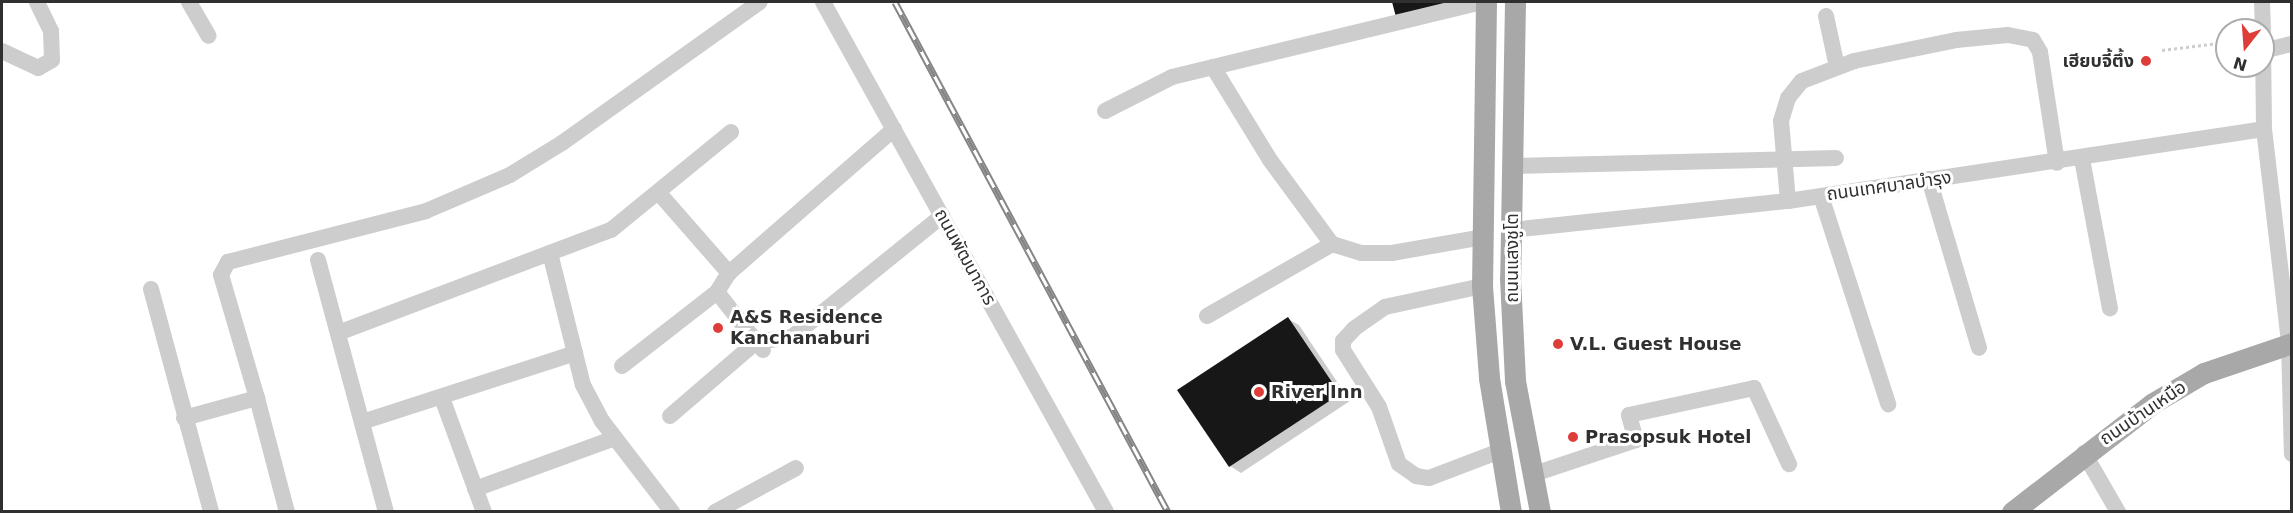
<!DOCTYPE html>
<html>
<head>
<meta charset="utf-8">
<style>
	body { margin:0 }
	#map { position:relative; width:2293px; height:513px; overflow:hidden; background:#fff; font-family:"DejaVu Sans","Noto Sans Thai",sans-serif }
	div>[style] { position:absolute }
	.shadow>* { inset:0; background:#0003 }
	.building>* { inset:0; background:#171717 }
	.path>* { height:3px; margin-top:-1.5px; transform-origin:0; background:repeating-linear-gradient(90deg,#cdcdcd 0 3px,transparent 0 6px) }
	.minor>* { height:16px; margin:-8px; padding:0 8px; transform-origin:8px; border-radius:8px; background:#cdcdcd }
	.major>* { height:21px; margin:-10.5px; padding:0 10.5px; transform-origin:10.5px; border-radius:10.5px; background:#a8a8a8 }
	.rail>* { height:7px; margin-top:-3.5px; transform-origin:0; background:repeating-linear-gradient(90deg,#fff 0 14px,#858585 0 28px); box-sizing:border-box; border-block:2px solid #858585 }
	.dots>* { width:16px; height:16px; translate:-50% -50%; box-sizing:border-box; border:3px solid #fff; border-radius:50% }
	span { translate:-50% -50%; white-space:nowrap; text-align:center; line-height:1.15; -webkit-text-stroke:6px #fff; paint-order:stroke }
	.poi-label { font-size:18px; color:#303030; font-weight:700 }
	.right { translate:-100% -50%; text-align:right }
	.left { translate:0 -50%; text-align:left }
	.street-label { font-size:18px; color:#303030 }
	.frame { position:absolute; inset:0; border:3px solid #303030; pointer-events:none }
	.north { position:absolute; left:2215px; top:18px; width:60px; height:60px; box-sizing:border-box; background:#fff; border:2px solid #acacac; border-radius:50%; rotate:197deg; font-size:16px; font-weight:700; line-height:24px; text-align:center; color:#303030 }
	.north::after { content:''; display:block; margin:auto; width:21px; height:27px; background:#de3e3a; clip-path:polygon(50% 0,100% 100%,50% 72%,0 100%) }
</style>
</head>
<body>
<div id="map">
	<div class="shadow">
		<div style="clip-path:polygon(1394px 2px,1465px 2px,1397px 16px)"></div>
		<div style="clip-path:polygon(1288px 319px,1299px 325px,1350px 401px,1241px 473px,1230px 466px,1179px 391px)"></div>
	</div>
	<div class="building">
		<div style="clip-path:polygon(1392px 2px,1450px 2px,1396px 17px)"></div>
		<div style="clip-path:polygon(1288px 317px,1340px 394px,1229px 467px,1177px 390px)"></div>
	</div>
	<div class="path">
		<div style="left:2162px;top:50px;width:65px;rotate:-7deg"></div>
	</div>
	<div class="minor">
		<div style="left:189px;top:2px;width:39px;rotate:60deg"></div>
		<div style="left:823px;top:2px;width:583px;rotate:60.97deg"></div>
		<div style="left:2262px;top:2px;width:28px;rotate:88deg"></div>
		<div style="left:1826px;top:16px;width:52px;rotate:77.8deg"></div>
		<div style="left:2263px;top:45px;width:84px;rotate:89.3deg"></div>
		<div style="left:2264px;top:129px;width:215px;rotate:83.3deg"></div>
		<div style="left:2289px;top:343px;width:111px;rotate:88.5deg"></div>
		<div style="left:2px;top:51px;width:40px;rotate:25deg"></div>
		<div style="left:38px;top:68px;width:16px;rotate:-30deg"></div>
		<div style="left:52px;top:60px;width:29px;rotate:-92deg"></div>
		<div style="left:51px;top:31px;width:32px;rotate:-116deg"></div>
		<div style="left:2263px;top:51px;width:30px;rotate:-14deg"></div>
		<div style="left:1213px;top:67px;width:109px;rotate:58.5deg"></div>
		<div style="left:1270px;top:160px;width:104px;rotate:53.6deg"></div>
		<div style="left:1332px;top:244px;width:31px;rotate:17deg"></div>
		<div style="left:1362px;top:253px;width:30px"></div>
		<div style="left:1392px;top:253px;width:92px;rotate:-10deg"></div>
		<div style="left:1105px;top:111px;width:75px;rotate:-26.9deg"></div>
		<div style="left:1172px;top:77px;width:318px;rotate:-13.6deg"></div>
		<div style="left:2082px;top:159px;width:152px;rotate:79.4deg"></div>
		<div style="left:1512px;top:166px;width:324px;rotate:-1.4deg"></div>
		<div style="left:1929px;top:179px;width:176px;rotate:73.5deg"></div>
		<div style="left:658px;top:192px;width:108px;rotate:48.8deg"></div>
		<div style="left:1821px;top:196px;width:219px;rotate:72.1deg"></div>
		<div style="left:1788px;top:201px;width:80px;rotate:-95deg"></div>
		<div style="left:1781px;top:121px;width:24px;rotate:-73deg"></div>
		<div style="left:1788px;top:98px;width:22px;rotate:-51deg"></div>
		<div style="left:1802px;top:81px;width:56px;rotate:-21deg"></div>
		<div style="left:1854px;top:61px;width:104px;rotate:-11.6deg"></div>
		<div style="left:1956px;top:40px;width:52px;rotate:-5.5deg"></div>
		<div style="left:2008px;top:35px;width:25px;rotate:11deg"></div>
		<div style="left:2033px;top:40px;width:14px;rotate:60deg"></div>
		<div style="left:2040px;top:52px;width:112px;rotate:81.3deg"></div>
		<div style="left:1511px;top:230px;width:279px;rotate:-6deg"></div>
		<div style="left:1788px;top:201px;width:481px;rotate:-8.6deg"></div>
		<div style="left:550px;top:253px;width:136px;rotate:76deg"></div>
		<div style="left:583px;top:385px;width:41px;rotate:62.2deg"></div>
		<div style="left:602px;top:421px;width:115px;rotate:52.4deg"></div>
		<div style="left:318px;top:260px;width:261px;rotate:74.9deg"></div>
		<div style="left:1482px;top:286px;width:99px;rotate:167.8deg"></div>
		<div style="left:1385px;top:307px;width:38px;rotate:145deg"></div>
		<div style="left:1354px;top:329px;width:16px;rotate:133deg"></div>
		<div style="left:1343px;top:341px;width:9px;rotate:90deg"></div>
		<div style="left:1343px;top:350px;width:67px;rotate:57.7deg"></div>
		<div style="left:1379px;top:407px;width:60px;rotate:70.7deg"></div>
		<div style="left:1399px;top:464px;width:21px;rotate:35deg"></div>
		<div style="left:1416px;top:476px;width:13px;rotate:9deg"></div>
		<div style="left:1429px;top:478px;width:76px;rotate:-20.8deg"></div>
		<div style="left:151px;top:289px;width:231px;rotate:74.9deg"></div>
		<div style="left:717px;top:292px;width:74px;rotate:51.6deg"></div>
		<div style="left:1207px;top:316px;width:144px;rotate:-29.9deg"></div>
		<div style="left:338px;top:333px;width:292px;rotate:-20.7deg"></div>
		<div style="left:611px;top:230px;width:155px;rotate:-39.2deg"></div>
		<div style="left:622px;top:366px;width:120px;rotate:-37.9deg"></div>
		<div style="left:717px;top:292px;width:22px;rotate:-58deg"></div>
		<div style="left:729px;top:273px;width:219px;rotate:-41.1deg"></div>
		<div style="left:257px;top:398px;width:118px;rotate:75.3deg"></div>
		<div style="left:442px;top:398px;width:121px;rotate:69.8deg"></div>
		<div style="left:670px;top:416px;width:113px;rotate:-40.7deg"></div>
		<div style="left:756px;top:342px;width:36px;rotate:-8deg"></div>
		<div style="left:792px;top:337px;width:193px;rotate:-38.9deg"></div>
		<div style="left:184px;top:418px;width:76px;rotate:-15.3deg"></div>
		<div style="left:257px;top:398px;width:128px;rotate:-106.3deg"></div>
		<div style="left:221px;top:275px;width:15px;rotate:-62deg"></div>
		<div style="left:228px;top:262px;width:204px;rotate:-14.4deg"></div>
		<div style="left:426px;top:211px;width:91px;rotate:-23.2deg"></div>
		<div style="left:510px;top:175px;width:61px;rotate:-31.6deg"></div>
		<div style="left:562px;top:143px;width:243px;rotate:-35.5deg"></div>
		<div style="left:362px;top:422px;width:224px;rotate:-17.9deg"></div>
		<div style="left:2084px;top:453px;width:68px;rotate:60deg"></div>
		<div style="left:1531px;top:475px;width:111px;rotate:-18.4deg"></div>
		<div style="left:1636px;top:440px;width:26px;rotate:-106deg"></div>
		<div style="left:1629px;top:415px;width:128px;rotate:-12.2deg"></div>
		<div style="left:1754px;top:388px;width:84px;rotate:65.3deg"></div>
		<div style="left:475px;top:489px;width:149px;rotate:-20deg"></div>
		<div style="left:715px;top:512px;width:92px;rotate:-28.5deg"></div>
	</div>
	<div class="major">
		<div style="left:1486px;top:2px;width:284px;rotate:90.8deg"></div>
		<div style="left:1482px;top:286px;width:92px;rotate:85.6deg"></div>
		<div style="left:1489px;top:378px;width:136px;rotate:80.7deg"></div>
		<div style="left:1515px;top:2px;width:276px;rotate:91deg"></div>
		<div style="left:1510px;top:278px;width:103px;rotate:87.2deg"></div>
		<div style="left:1515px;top:381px;width:133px;rotate:79.2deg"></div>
		<div style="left:2012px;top:512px;width:178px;rotate:-37.7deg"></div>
		<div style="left:2153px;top:403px;width:59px;rotate:-30.5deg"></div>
		<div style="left:2204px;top:373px;width:93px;rotate:-18.8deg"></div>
	</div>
	<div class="rail">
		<div style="left:895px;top:2px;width:578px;rotate:61.84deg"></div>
	</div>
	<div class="dots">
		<div style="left:2146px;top:61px;background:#de3e3a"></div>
		<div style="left:718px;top:328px;background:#de3e3a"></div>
		<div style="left:1558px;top:344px;background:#de3e3a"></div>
		<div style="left:1259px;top:392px;background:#de3e3a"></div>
		<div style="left:1573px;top:437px;background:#de3e3a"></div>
	</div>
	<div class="poi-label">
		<span class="right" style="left:2134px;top:61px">เฮียบจี้ตึ้ง</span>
		<span class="left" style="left:730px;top:328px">A&amp;S Residence<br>Kanchanaburi</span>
		<span class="left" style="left:1570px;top:344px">V.L. Guest House</span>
		<span class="left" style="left:1271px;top:392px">River Inn</span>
		<span class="left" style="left:1585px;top:437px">Prasopsuk Hotel</span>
	</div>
	<div class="street-label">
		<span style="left:1889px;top:186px;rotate:-8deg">ถนนเทศบาลบำรุง</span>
		<span style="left:965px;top:257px;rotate:61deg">ถนนพัฒนาการ</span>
		<span style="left:1512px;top:258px;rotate:-90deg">ถนนแสงชูโต</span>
		<span style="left:2143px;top:413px;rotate:-34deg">ถนนบ้านเหนือ</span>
	</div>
	<div class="frame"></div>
	<div class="north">N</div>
</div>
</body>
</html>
